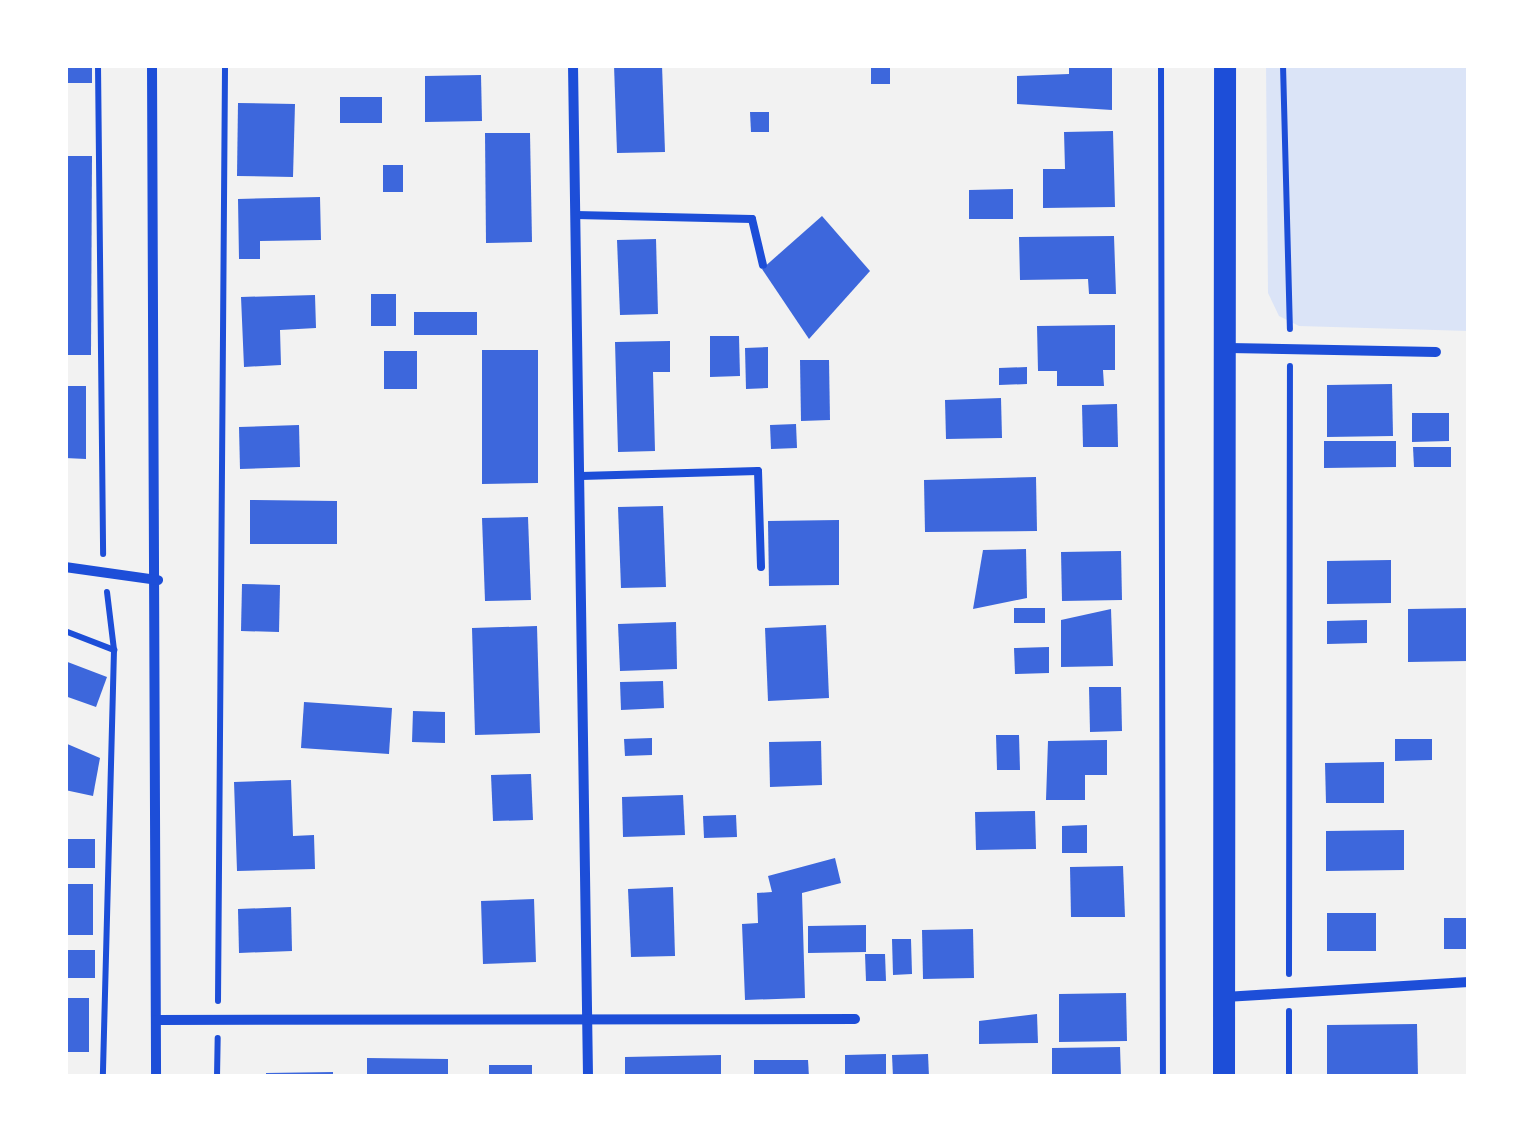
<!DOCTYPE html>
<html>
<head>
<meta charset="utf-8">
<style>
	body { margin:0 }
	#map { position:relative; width:1534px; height:1142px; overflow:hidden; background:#f2f2f2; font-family:"Open Sans",sans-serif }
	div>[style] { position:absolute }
	.green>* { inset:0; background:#dbe4f7 }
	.building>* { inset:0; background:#3d67dc }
	.path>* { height:6px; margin:-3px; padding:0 3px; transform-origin:3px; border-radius:3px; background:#1d4ed8 }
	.service>* { height:8px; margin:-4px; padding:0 4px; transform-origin:4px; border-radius:4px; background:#1d4ed8 }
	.minor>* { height:10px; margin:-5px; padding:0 5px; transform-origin:5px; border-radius:5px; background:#1d4ed8 }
	.primary>* { height:22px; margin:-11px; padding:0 11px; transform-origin:11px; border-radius:11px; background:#1d4ed8 }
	span { translate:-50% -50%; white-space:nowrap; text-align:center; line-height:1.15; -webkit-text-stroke:10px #fff; paint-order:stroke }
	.frame { position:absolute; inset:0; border:68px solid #fff; pointer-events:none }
</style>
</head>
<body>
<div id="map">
	<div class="green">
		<div style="clip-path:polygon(1266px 65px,1469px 65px,1469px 331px,1299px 326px,1279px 316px,1268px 293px)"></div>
	</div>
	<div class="building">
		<div style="clip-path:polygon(65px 65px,92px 65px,92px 83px,65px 83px)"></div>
		<div style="clip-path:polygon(614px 65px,662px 65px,665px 152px,617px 153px)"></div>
		<div style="clip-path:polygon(871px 65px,890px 65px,890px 84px,871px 84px)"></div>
		<div style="clip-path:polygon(1069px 65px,1112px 65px,1112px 110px,1017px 104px,1017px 76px,1069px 74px)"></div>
		<div style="clip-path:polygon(481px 75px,482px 121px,425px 122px,425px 76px)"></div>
		<div style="clip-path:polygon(340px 97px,382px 97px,382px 123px,340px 123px)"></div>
		<div style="clip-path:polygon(238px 103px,295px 104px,293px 177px,237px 176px)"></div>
		<div style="clip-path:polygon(750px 112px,769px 112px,769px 132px,751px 132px)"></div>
		<div style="clip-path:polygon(1113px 131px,1115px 207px,1043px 208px,1043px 169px,1065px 169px,1064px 132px)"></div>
		<div style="clip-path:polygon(485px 133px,530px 133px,532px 242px,486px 243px)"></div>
		<div style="clip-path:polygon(65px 156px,92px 156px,91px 355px,65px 355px)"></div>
		<div style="clip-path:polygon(383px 165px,403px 165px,403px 192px,383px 192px)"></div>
		<div style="clip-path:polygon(1013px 189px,1013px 219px,969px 219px,969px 190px)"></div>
		<div style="clip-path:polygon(320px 197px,321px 240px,260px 241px,260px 259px,239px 259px,238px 199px)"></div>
		<div style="clip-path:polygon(822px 216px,870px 271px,809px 339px,762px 269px)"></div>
		<div style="clip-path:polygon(1114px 236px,1116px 294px,1089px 294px,1088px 279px,1020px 280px,1019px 237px)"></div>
		<div style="clip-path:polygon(656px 239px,658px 314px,620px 315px,617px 240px)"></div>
		<div style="clip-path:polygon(371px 294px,396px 294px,396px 326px,371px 326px)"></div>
		<div style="clip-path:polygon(315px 295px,316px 328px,280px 330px,281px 365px,244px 367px,241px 297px)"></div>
		<div style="clip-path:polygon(414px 312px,477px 312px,477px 335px,414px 335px)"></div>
		<div style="clip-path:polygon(1115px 325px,1115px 370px,1103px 370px,1104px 386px,1057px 386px,1057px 371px,1038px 371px,1037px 326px)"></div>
		<div style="clip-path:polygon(710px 336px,739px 336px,740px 376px,710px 377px)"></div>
		<div style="clip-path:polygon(670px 341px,670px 372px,653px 372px,655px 451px,618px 452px,615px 342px)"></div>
		<div style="clip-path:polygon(768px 347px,768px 388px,746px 389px,745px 348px)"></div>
		<div style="clip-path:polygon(482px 350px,538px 350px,538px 483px,482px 484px)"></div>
		<div style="clip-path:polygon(384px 351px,417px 351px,417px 389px,384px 389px)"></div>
		<div style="clip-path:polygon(800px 360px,829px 360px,830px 420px,801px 421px)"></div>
		<div style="clip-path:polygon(1027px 367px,1027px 384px,999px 385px,999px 368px)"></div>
		<div style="clip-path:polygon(1392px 384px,1393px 436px,1327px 437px,1327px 385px)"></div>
		<div style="clip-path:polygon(65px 386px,86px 386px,86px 459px,65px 458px)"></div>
		<div style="clip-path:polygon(1001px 398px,1002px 438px,946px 439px,945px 400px)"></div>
		<div style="clip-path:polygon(1117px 404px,1118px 447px,1083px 447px,1082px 405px)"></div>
		<div style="clip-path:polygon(1412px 413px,1449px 413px,1449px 441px,1412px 442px)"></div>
		<div style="clip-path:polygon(796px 424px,797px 448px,771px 449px,770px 425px)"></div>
		<div style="clip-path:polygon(299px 425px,300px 467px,240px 469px,239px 427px)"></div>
		<div style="clip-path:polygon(1324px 441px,1396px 441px,1396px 467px,1324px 468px)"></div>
		<div style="clip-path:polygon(1413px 447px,1451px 447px,1451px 467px,1414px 467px)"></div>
		<div style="clip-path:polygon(1036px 477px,1037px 531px,925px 532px,924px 480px)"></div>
		<div style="clip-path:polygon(250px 500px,337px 501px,337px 544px,250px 544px)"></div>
		<div style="clip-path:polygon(663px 506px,666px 587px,621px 588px,618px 507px)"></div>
		<div style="clip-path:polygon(528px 517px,531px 600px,485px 601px,482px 518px)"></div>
		<div style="clip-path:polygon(839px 520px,839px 585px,769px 586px,768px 521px)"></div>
		<div style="clip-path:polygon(1026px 549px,1027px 598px,973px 609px,983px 550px)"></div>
		<div style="clip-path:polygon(1121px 551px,1122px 600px,1062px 601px,1061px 552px)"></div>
		<div style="clip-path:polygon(1391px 560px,1391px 603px,1327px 604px,1327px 561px)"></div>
		<div style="clip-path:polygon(242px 584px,280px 585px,279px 632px,241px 631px)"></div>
		<div style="clip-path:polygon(1014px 608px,1045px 608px,1045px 623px,1014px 623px)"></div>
		<div style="clip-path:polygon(1469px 608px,1469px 661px,1408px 662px,1408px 609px)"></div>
		<div style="clip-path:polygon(1111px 609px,1113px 666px,1061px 667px,1061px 620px)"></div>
		<div style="clip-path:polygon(1367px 620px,1367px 643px,1327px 644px,1327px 621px)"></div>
		<div style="clip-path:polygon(676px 622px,677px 669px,620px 671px,618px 624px)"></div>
		<div style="clip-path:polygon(826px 625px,829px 698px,768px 701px,765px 628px)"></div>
		<div style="clip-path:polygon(537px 626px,540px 733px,475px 735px,472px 628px)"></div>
		<div style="clip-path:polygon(1049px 647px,1049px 673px,1015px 674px,1014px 648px)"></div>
		<div style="clip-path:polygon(65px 661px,107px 677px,96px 707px,65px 696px)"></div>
		<div style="clip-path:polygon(663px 681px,664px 708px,621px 710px,620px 682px)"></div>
		<div style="clip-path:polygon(1089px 687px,1121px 687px,1122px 731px,1090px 732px)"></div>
		<div style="clip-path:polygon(304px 702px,392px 708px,389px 754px,301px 748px)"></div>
		<div style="clip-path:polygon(413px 711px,445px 712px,445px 743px,412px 742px)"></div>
		<div style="clip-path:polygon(996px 735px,1019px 735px,1020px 770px,997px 770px)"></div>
		<div style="clip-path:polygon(652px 738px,652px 755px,625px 756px,624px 739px)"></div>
		<div style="clip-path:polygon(1395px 739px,1432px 739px,1432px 760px,1395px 761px)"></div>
		<div style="clip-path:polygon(1107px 740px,1107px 775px,1085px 775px,1085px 800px,1046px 800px,1048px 741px)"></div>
		<div style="clip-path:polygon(821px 741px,822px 785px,770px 787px,769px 742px)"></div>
		<div style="clip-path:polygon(65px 743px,100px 758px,93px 796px,65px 790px)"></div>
		<div style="clip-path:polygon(1384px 762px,1384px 803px,1326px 803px,1325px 763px)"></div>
		<div style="clip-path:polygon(531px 774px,533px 820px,493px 821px,491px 775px)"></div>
		<div style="clip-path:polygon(291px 780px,293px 836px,314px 835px,315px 869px,237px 871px,234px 782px)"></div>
		<div style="clip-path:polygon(683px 795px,685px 835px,623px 837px,622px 797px)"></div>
		<div style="clip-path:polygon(1035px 811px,1036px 849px,976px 850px,975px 812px)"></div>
		<div style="clip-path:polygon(736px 815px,737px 837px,704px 838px,703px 816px)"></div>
		<div style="clip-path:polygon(1087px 825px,1087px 853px,1062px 853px,1062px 826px)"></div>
		<div style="clip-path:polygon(1404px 830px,1404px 870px,1326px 871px,1326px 831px)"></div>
		<div style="clip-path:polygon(66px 839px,95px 839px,95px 868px,66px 868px)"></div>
		<div style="clip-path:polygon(835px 858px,841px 883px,802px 893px,805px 998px,745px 1000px,742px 924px,758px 923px,757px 893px,772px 892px,768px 876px)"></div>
		<div style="clip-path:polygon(1123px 866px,1125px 917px,1071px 917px,1070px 867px)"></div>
		<div style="clip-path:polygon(65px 884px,93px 884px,93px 935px,65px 935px)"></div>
		<div style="clip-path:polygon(673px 887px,675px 956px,631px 957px,628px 889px)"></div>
		<div style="clip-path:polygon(534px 899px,536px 962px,483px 964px,481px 901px)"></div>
		<div style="clip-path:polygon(291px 907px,292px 951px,239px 953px,238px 909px)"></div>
		<div style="clip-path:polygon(1327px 913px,1376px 913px,1376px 951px,1327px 951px)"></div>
		<div style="clip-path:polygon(1444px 918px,1468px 918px,1469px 949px,1444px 949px)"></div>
		<div style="clip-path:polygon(866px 925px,866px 952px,808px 953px,808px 926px)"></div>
		<div style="clip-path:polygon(973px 929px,974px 978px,923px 979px,922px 930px)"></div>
		<div style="clip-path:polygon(892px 939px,911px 939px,912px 974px,893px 975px)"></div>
		<div style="clip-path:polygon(65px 950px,95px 950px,95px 978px,65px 978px)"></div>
		<div style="clip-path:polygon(865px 954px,885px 954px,886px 981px,866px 981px)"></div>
		<div style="clip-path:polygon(1126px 993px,1127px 1041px,1059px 1042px,1059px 994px)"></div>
		<div style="clip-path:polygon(65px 998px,89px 998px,89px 1052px,65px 1052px)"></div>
		<div style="clip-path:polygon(1037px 1014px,1038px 1043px,979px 1044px,979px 1021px)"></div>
		<div style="clip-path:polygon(1417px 1024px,1418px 1077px,1327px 1077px,1327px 1025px)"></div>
		<div style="clip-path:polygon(1120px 1047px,1121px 1077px,1052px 1077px,1052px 1048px)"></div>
		<div style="clip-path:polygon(886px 1054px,886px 1077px,845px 1077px,845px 1055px)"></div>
		<div style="clip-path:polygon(928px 1054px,929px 1077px,893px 1077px,892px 1055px)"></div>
		<div style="clip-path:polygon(721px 1055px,721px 1077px,625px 1077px,625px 1057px)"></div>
		<div style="clip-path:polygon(367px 1058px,448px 1059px,448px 1077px,367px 1077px)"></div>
		<div style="clip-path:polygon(754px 1060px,808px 1060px,809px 1077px,754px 1077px)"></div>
		<div style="clip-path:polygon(489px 1065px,532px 1065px,532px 1077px,489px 1077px)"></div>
		<div style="clip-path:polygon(333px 1072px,333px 1077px,266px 1077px,266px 1073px)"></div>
	</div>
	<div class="path">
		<div style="left:98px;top:65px;width:489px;rotate:89.4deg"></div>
		<div style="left:1161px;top:65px;width:1012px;rotate:89.89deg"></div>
		<div style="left:1283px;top:65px;width:264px;rotate:88.5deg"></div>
		<div style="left:107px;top:592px;width:58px;rotate:83.1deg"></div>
		<div style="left:65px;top:631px;width:53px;rotate:21.2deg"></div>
		<div style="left:114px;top:650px;width:427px;rotate:91.5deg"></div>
		<div style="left:1289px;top:974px;width:608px;rotate:-89.91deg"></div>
		<div style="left:218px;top:1001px;width:936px;rotate:-89.57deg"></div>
		<div style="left:217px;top:1077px;width:39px;rotate:-89deg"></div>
		<div style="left:1289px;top:1077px;width:66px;rotate:-90deg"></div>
	</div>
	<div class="service">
		<div style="left:576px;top:215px;width:176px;rotate:1.3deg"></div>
		<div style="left:752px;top:219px;width:47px;rotate:76.6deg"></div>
		<div style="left:581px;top:476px;width:177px;rotate:-1.6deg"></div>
		<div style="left:758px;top:471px;width:96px;rotate:88.2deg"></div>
	</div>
	<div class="minor">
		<div style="left:152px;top:65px;width:1012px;rotate:89.77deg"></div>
		<div style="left:573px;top:65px;width:1012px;rotate:89.15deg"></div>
		<div style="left:1229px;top:348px;width:207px;rotate:1.1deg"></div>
		<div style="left:65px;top:567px;width:94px;rotate:8deg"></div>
		<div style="left:1225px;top:997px;width:244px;rotate:-3.5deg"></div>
		<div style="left:156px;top:1020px;width:699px;rotate:-0.08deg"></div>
	</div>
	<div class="primary">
		<div style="left:1224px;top:1077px;width:1012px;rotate:-89.94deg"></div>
	</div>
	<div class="frame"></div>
</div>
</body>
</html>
